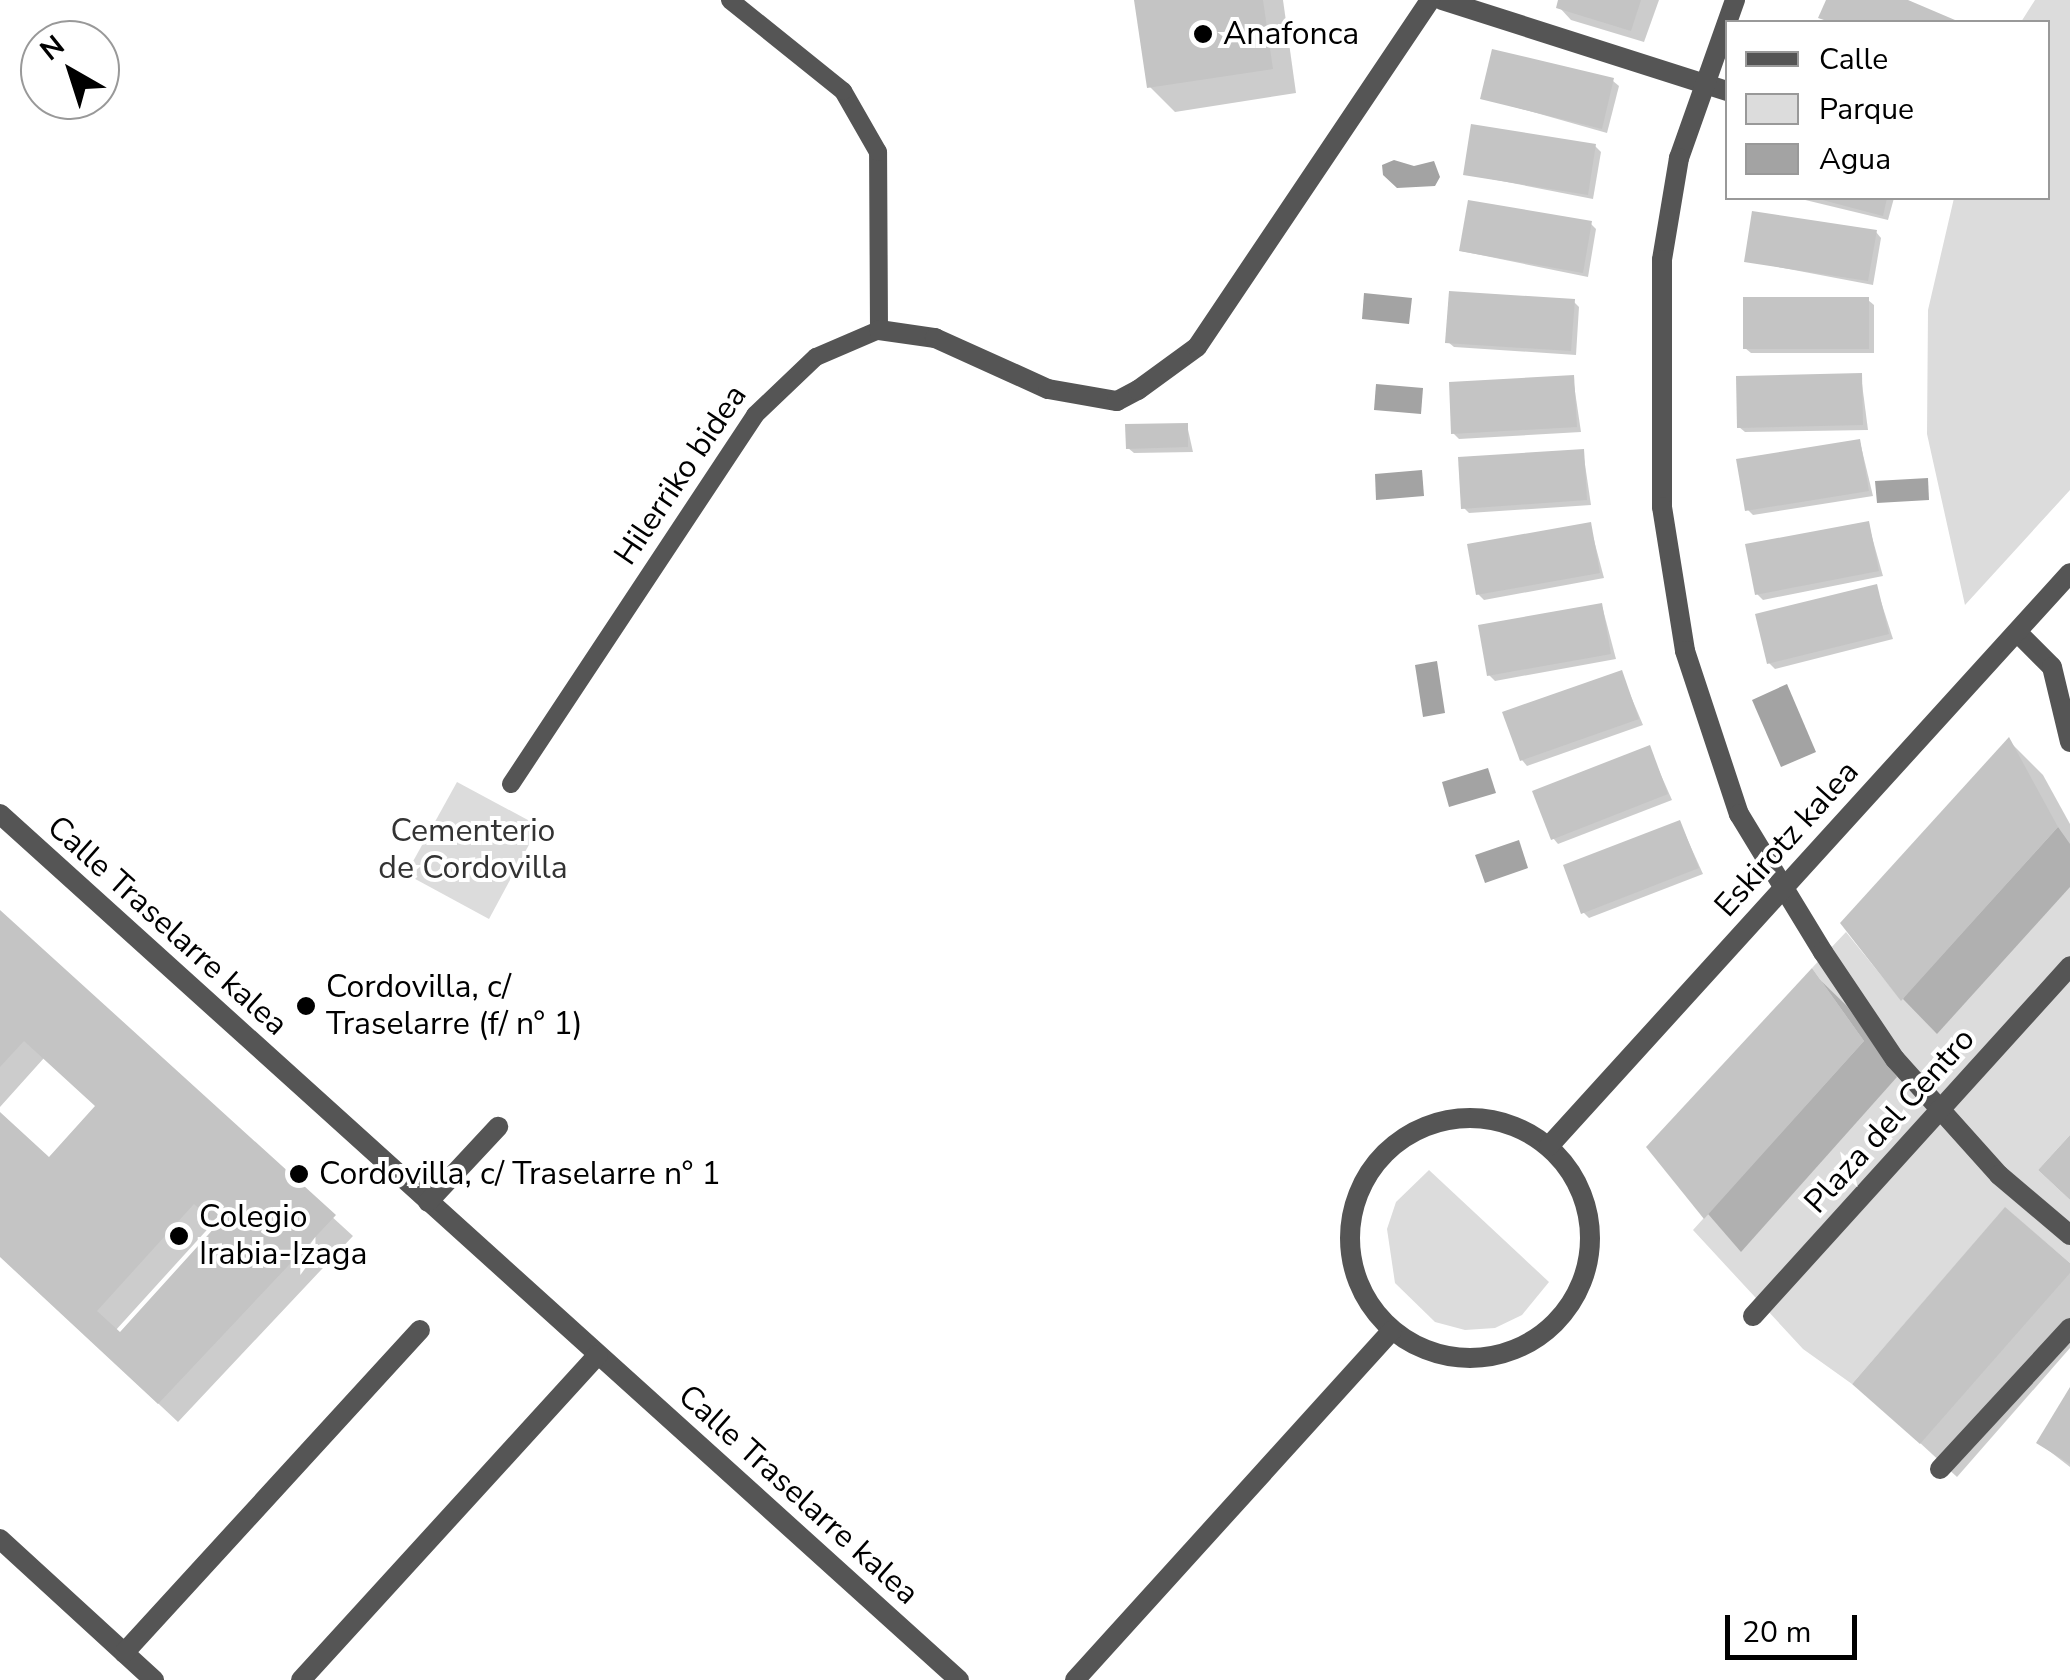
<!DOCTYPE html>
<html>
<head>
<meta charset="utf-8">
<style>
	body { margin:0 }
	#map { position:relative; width:2070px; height:1680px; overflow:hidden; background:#fff; font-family:"Nunito Sans",sans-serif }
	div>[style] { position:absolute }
	.green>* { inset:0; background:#dcdcdc }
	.water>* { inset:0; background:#a3a3a3 }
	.shadow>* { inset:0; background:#0003 }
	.building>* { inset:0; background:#c4c4c4 }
	.lane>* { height:18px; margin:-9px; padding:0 9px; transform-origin:9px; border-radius:9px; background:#555 }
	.street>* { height:20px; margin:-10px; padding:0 10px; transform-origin:10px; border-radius:10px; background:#555 }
	.street>.ring { margin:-10px; padding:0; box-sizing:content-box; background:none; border:20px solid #555; border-radius:50% }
	.dots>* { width:28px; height:28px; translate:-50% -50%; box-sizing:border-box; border:5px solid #fff; border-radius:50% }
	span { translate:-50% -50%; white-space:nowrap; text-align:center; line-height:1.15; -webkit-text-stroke:8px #fff; paint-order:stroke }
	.poi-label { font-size:32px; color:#000 }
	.left { translate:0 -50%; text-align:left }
	.street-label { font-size:32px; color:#000 }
	.park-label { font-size:32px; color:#333 }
	.legend { position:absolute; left:1725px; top:20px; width:325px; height:180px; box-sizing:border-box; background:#fff; border:2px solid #999; margin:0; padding:12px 18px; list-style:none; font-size:30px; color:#000 }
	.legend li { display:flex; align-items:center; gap:20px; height:50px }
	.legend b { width:50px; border:2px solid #999 }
	.north { position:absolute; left:20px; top:20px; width:100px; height:100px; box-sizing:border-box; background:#fff; border:2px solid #999; border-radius:50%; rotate:321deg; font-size:28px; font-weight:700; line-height:40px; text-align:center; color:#000 }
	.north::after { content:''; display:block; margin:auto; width:35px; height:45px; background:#000; clip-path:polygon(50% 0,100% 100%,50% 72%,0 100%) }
	.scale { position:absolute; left:1725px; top:1615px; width:132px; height:45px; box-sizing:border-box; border:5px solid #000; border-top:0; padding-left:12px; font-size:30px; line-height:35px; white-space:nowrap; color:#000; -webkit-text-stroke:8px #fff; paint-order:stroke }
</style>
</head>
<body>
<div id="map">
	<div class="green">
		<div style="clip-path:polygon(2035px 0,2070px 0,2070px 490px,1965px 605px,1927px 434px,1928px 310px,1954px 198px,2048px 198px,2048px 22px,2021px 22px)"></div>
		<div style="clip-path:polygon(457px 782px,539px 826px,489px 919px,406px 874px)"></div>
		<div style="clip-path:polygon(2058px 827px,2070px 844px,2070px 1135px,2038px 1170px,2070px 1200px,2070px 1263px,2005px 1208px,1852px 1384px,1803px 1349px,1693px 1230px,1864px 1041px,1812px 968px,1846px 932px,1901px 1000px)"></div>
		<div style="clip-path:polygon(1429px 1170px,1549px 1282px,1522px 1315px,1495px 1328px,1465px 1330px,1435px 1322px,1395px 1283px,1387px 1229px,1396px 1202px)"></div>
	</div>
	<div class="water">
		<div style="clip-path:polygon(1394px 160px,1414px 166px,1434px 161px,1440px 177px,1435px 186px,1397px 188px,1383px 175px,1382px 165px)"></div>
		<div style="clip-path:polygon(1364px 293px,1412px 298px,1409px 324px,1362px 319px)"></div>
		<div style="clip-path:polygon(1376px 384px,1423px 388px,1421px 414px,1374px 410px)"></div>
		<div style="clip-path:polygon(1422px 470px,1424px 496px,1376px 500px,1375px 474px)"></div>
		<div style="clip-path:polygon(1928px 478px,1929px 500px,1877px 503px,1875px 481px)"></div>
		<div style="clip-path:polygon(1437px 661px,1445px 713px,1423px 717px,1415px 665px)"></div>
		<div style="clip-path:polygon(1787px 684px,1816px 752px,1781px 767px,1752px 700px)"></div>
		<div style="clip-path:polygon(1488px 768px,1496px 793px,1449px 807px,1442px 782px)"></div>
		<div style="clip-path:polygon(1519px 840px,1528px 868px,1485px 883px,1475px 855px)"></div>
	</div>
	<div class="shadow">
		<div style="clip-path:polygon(1137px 0,1283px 0,1296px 93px,1175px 112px,1150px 87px)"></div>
		<div style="clip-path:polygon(1561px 0,1659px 0,1644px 42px,1571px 20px,1559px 7px)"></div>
		<div style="clip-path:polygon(1828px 0,1902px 0,1954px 22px,1827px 22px,1821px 17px)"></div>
		<div style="clip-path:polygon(1613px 81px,1619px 86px,1607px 133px,1483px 98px)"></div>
		<div style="clip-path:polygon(1595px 146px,1601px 152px,1593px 199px,1466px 174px)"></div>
		<div style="clip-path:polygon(1797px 198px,1894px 198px,1888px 220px)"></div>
		<div style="clip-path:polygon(1591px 224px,1596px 229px,1588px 277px,1461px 251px)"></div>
		<div style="clip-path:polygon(1876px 232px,1881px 238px,1873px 285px,1747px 261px)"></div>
		<div style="clip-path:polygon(1868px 300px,1874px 305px,1874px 353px,1751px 353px,1745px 348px)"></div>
		<div style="clip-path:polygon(1574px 302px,1579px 307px,1576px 355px,1454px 347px,1448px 342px)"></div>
		<div style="clip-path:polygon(1861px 376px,1868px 430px,1745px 432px,1739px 427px)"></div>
		<div style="clip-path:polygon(1573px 378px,1581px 432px,1459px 439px,1453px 433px)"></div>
		<div style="clip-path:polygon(1187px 425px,1193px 452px,1134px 453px,1128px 448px)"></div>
		<div style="clip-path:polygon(1860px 442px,1873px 496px,1753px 515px,1747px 509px)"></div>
		<div style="clip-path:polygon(1583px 451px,1591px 505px,1469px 513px,1463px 507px)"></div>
		<div style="clip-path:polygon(1868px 523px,1883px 576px,1763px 600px,1757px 594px)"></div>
		<div style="clip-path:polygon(1590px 525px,1604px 578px,1484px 600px,1478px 594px)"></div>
		<div style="clip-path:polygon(1876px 586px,1893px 639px,1775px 669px,1769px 663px)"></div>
		<div style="clip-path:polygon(1602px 606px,1616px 659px,1495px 681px,1489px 675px)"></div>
		<div style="clip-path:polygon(1621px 673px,1643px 725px,1527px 766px,1522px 760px)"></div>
		<div style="clip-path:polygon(2009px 741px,2043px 775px,2070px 824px,2070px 887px,1937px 1034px,1903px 999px)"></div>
		<div style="clip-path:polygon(1649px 748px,1672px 800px,1558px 844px,1553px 838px)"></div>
		<div style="clip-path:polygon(1680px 823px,1703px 874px,1589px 918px,1583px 912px)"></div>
		<div style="clip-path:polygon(evenodd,0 913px,353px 1236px,178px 1422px,0 1255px,0 1115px,49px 1160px,98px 1107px,44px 1058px,0 1107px,0 913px,215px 1221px,220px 1226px,120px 1335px,115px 1331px,215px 1221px)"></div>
		<div style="clip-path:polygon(1812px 972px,1847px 1006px,1897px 1077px,1741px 1252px,1650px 1147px)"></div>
		<div style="clip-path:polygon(2070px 1267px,2070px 1348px,1957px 1477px,1856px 1384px)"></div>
		<div style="clip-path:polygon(2070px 1391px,2070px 1467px,2039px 1443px)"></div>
	</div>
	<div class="building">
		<div style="clip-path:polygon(1134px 0,1263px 0,1273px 69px,1147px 88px)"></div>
		<div style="clip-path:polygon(1558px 0,1641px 0,1631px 31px,1556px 8px)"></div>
		<div style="clip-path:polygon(1826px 0,1908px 0,1955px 20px,1830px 22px,1818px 18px)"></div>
		<div style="clip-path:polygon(1492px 49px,1614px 78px,1602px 129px,1480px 99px)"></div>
		<div style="clip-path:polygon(1471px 124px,1596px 144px,1588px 195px,1463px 175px)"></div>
		<div style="clip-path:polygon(1815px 198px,1887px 198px,1883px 216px)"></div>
		<div style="clip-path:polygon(1468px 200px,1592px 221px,1583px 273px,1459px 251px)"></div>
		<div style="clip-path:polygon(1752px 211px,1877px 230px,1868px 281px,1744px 262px)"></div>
		<div style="clip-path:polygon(1449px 291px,1575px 299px,1571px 351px,1445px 343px)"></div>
		<div style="clip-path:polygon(1743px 297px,1869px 297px,1869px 349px,1743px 349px)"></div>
		<div style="clip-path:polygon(1862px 373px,1863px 425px,1737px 428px,1736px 376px)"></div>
		<div style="clip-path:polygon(1574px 375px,1577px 427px,1451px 434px,1449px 382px)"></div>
		<div style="clip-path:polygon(1188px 423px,1188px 447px,1126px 449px,1125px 424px)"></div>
		<div style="clip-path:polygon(1860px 439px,1869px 491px,1745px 511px,1736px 459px)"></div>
		<div style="clip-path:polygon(1584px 449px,1587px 500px,1461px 509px,1458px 457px)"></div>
		<div style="clip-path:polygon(1869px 521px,1879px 571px,1755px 595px,1745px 544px)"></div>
		<div style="clip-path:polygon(1591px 522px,1600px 573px,1476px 595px,1467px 544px)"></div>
		<div style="clip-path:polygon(1877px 584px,1889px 634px,1767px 664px,1755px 614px)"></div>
		<div style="clip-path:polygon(1602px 603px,1611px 654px,1487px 676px,1478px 625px)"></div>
		<div style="clip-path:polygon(1622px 670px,1639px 719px,1520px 761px,1502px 712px)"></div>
		<div style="clip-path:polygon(2009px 737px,2058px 827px,1901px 1001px,1840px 923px)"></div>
		<div style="clip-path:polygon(1650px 745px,1668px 794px,1551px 840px,1532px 791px)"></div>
		<div style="clip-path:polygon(1680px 820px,1699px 868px,1581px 914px,1563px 865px)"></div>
		<div style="clip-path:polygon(evenodd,0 910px,336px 1215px,158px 1404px,0 1257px,0 1112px,49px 1157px,95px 1106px,24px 1041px,0 1067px,0 910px,194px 1204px,217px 1225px,120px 1332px,97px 1311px,194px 1204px)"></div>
		<div style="clip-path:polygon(1812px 968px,1864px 1041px,1704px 1219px,1646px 1147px)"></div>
		<div style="clip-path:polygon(2070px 1135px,2070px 1200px,2038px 1170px)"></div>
		<div style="clip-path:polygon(2005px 1207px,2070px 1263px,2070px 1273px,1920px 1444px,1852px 1384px)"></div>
		<div style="clip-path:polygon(2070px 1387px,2070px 1464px,2036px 1443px)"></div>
	</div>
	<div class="lane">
		<div style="left:511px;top:784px;width:442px;rotate:-56.5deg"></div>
		<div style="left:755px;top:415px;width:84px;rotate:-43.6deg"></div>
		<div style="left:816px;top:357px;width:69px;rotate:-23.2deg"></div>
		<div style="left:879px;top:330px;width:178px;rotate:-90.3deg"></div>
		<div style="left:878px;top:152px;width:70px;rotate:-119.8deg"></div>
		<div style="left:843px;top:91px;width:145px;rotate:-141.2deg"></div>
	</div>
	<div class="street">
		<div style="left:1442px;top:0;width:300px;rotate:17.7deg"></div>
		<div style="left:1735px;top:0;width:168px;rotate:109.5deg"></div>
		<div style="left:1679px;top:158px;width:103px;rotate:99.5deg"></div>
		<div style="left:1662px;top:260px;width:247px;rotate:90deg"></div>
		<div style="left:1662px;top:507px;width:146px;rotate:80.9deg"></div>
		<div style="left:1685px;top:651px;width:172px;rotate:71.7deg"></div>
		<div style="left:1739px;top:814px;width:162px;rotate:58.7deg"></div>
		<div style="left:1823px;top:952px;width:129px;rotate:56.1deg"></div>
		<div style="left:1895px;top:1059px;width:156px;rotate:48.1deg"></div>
		<div style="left:1999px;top:1175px;width:93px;rotate:40.2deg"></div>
		<div style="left:879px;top:330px;width:57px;rotate:8.1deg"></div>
		<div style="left:935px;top:338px;width:124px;rotate:24.3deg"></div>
		<div style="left:1048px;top:389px;width:70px;rotate:9.9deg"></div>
		<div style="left:1117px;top:401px;width:24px;rotate:-28deg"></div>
		<div style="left:1138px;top:390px;width:73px;rotate:-36.1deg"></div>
		<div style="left:1197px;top:347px;width:418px;rotate:-56.1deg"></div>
		<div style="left:2017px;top:632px;width:49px;rotate:45deg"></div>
		<div style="left:2052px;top:667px;width:77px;rotate:76.5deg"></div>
		<div style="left:0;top:814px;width:1292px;rotate:42.08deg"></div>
		<div class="ring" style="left:1350px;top:1118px;width:220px;height:220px"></div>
		<div style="left:1549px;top:1146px;width:774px;rotate:-47.72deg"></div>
		<div style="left:428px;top:1202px;width:103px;rotate:-47deg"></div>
		<div style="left:1753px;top:1316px;width:472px;rotate:-47.8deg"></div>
		<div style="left:1940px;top:1469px;width:192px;rotate:-47.3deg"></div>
		<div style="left:0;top:1539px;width:209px;rotate:42.5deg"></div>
		<div style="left:124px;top:1653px;width:438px;rotate:-47.5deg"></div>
		<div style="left:301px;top:1680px;width:440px;rotate:-47.6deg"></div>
		<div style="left:1075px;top:1680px;width:472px;rotate:-47.8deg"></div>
	</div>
	<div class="dots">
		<div style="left:1203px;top:34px;background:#000"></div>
		<div style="left:306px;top:1006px;background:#000"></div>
		<div style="left:299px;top:1174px;background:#000"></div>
		<div style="left:179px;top:1236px;background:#000"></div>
	</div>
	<div class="poi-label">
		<span class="left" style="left:1223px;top:34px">Anafonca</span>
		<span class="left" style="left:326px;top:1006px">Cordovilla, c/<br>Traselarre (f/ n° 1)</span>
		<span class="left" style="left:319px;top:1174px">Cordovilla, c/ Traselarre n° 1</span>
		<span class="left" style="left:199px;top:1236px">Colegio<br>Irabia-Izaga</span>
	</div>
	<div class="street-label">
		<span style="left:681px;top:475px;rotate:-56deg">Hilerriko bidea</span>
		<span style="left:1787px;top:839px;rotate:-48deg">Eskirotz kalea</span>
		<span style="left:167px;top:926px;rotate:42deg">Calle Traselarre kalea</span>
		<span style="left:1890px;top:1121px;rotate:-48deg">Plaza del Centro</span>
		<span style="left:798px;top:1495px;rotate:42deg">Calle Traselarre kalea</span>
	</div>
	<div class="park-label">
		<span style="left:473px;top:850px">Cementerio<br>de Cordovilla</span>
	</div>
	<ul class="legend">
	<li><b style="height:12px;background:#555"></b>Calle</li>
	<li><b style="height:28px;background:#dcdcdc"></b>Parque</li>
	<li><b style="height:28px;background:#a3a3a3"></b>Agua</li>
	</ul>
	<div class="north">N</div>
	<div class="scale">20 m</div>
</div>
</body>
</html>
